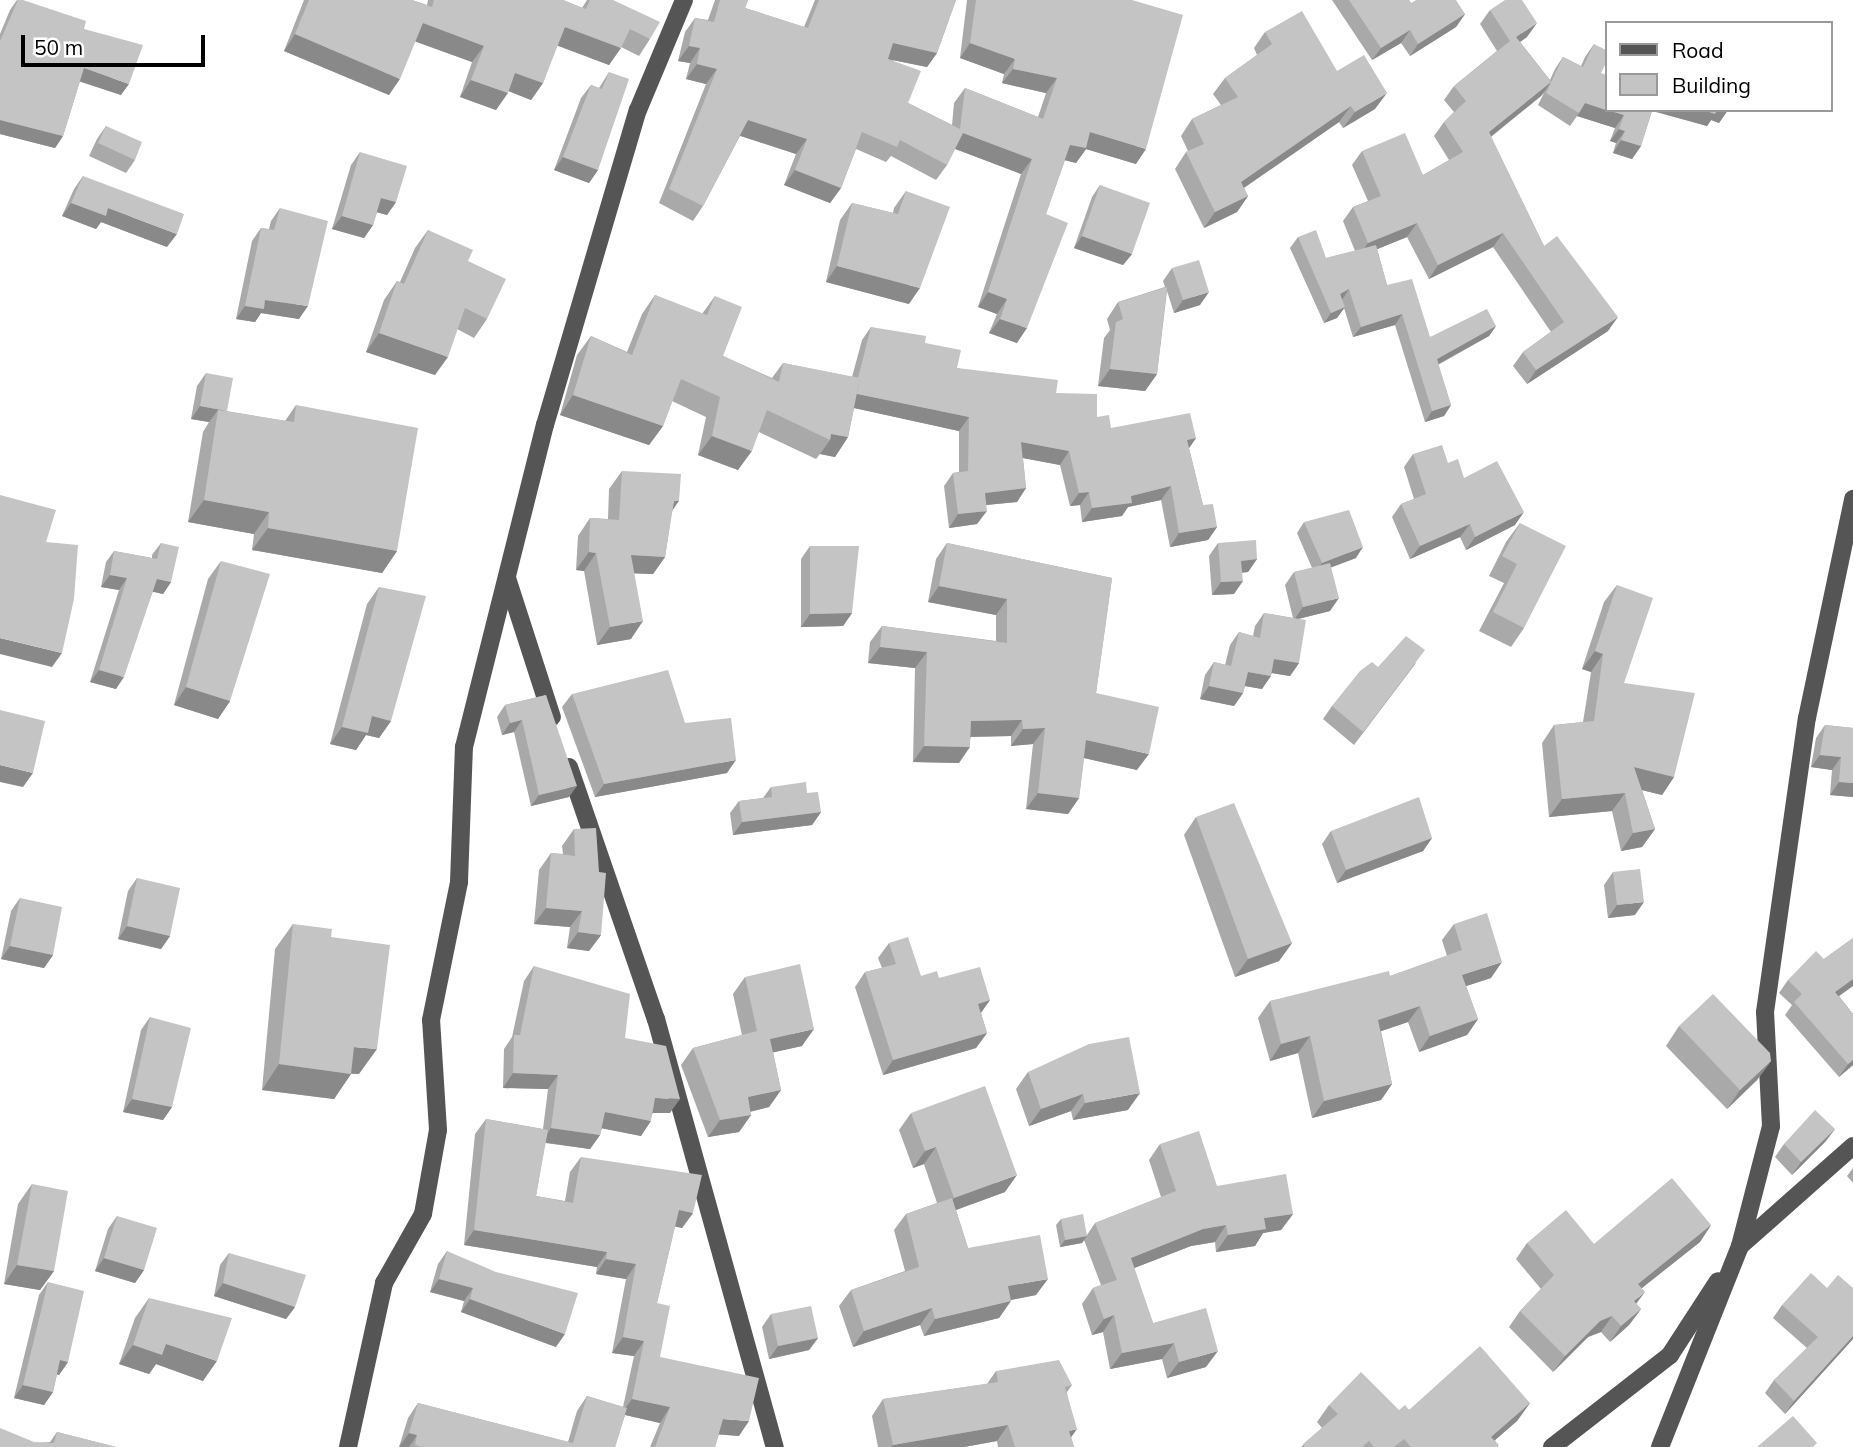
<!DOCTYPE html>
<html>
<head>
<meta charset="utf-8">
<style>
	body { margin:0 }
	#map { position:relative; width:1853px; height:1447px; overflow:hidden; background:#fff; font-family:Mulish,sans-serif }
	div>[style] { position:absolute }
	.minor>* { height:18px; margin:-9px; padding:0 9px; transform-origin:9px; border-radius:9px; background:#555 }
	.wall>* { inset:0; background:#a9a9a9 }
	.shaded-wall>* { inset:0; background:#898989 }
	.building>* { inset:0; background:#c4c4c4 }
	span { translate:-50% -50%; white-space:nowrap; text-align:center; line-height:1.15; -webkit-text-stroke:7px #fff; paint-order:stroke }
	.legend { position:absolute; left:1605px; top:21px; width:228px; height:91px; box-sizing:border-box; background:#fff; border:2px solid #999; margin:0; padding:9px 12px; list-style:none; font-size:21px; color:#000 }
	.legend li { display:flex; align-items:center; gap:14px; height:35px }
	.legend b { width:35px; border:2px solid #999 }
	.scale { position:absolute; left:21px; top:35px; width:184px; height:32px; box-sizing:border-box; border:4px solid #000; border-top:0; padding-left:9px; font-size:21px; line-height:24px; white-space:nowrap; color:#000; -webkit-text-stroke:5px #fff; paint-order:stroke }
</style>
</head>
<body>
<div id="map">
	<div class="minor">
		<div style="left:507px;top:578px;width:146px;rotate:72.1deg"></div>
		<div style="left:569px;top:767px;width:267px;rotate:71deg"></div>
		<div style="left:656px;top:1019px;width:444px;rotate:74.5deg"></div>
		<div style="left:1740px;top:1246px;width:151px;rotate:-41.5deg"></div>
		<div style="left:348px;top:1447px;width:168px;rotate:-77.6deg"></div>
		<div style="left:384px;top:1283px;width:79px;rotate:-60.5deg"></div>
		<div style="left:423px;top:1214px;width:85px;rotate:-79.9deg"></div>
		<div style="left:438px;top:1130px;width:110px;rotate:-93.6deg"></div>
		<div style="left:431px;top:1020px;width:141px;rotate:-78.5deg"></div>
		<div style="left:459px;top:882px;width:135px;rotate:-87.9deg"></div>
		<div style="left:464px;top:747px;width:332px;rotate:-75.9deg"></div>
		<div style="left:545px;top:425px;width:328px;rotate:-73.6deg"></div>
		<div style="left:638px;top:110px;width:119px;rotate:-67.3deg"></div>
		<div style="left:1552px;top:1447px;width:150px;rotate:-37.9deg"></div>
		<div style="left:1670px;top:1355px;width:88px;rotate:-57deg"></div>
		<div style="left:1660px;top:1447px;width:216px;rotate:-68.3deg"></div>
		<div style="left:1740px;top:1246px;width:124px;rotate:-75.5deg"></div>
		<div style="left:1771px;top:1126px;width:114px;rotate:-93deg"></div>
		<div style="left:1765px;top:1012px;width:297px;rotate:-81.9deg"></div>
		<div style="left:1807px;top:718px;width:224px;rotate:-78.1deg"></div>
	</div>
	<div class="wall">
		<div style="clip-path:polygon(17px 0,84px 29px,121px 95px,80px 81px,63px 136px,55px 148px,0 134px,0 34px,10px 10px)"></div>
		<div style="clip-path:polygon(304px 0,412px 0,427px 5px,428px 0,563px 0,582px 8px,587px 0,613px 0,650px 39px,639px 56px,621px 47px,609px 65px,557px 45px,543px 83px,531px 100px,508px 91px,496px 110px,460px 97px,472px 62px,415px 41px,389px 95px,284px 51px)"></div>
		<div style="clip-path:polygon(715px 0,748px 0,745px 8px,804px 27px,815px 0,956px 0,937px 53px,927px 67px,893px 60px,908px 103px,952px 125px,954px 103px,965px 88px,1038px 117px,1046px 93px,1002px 83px,1004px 74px,960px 58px,967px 0,1132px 0,1136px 164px,1086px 149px,1076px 163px,1065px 160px,1046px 214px,1017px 343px,989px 333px,997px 314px,978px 307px,1021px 174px,955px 149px,947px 165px,936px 180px,891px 156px,886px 162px,856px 149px,841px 188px,830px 203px,784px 185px,796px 154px,740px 136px,703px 206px,693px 221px,659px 203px,706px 84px,686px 79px,690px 63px,678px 61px,685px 32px,695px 18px,708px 20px)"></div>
		<div style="clip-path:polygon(1332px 0,1409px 0,1411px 3px,1465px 14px,1456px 27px,1410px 56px,1401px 43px,1372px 60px)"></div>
		<div style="clip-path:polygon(1490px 10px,1527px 37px,1520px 42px,1550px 80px,1555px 69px,1563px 57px,1581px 66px,1585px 57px,1594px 44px,1601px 73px,1606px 110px,1728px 110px,1719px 123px,1711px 120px,1707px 126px,1652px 111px,1641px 146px,1632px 159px,1613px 153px,1616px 143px,1610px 141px,1615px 128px,1577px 116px,1570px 126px,1538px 105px,1544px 93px,1541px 96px,1491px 137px,1544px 246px,1608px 331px,1527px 384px,1513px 366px,1523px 352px,1551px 332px,1493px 247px,1429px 279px,1407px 237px,1377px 249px,1387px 285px,1430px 337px,1496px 326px,1489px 336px,1438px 365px,1451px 405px,1444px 416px,1425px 422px,1395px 325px,1353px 337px,1344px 308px,1337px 318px,1324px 323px,1290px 248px,1298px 237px,1326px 258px,1355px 251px,1343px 221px,1353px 207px,1368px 201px,1352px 165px,1362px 151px,1423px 175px,1449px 160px,1434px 136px,1444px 122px,1454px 112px,1444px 100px,1454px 86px,1497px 51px,1480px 24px)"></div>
		<div style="clip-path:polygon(1265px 32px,1337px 71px,1375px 109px,1343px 128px,1339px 122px,1244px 188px,1248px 196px,1237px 212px,1204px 228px,1175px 169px,1186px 152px,1188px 151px,1181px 136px,1192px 119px,1221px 105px,1213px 94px,1225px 78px,1257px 55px,1254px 48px)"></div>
		<div style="clip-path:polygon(609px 72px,598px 170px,589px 183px,554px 170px,581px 98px,591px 85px,599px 88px)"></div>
		<div style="clip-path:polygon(106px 126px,135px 160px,126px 173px,89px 156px,97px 139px)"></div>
		<div style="clip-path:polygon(360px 152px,396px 202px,387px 215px,377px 212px,373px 225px,364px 238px,332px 229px,351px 165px)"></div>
		<div style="clip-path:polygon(83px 176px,167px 247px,101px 222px,96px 229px,62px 216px,74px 189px)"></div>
		<div style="clip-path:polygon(1100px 185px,1132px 254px,1123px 265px,1074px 248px,1092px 197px)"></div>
		<div style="clip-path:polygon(906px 191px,909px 304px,826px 282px,840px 220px,852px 203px,893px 213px,894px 208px)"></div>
		<div style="clip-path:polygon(280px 208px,299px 319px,261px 313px,255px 322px,236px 319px,252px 241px,261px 228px,269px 229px,271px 221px)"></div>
		<div style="clip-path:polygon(428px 230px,468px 261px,487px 319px,474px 338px,457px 329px,435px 375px,366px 352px,384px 300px,397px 281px,400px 282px,415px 248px)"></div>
		<div style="clip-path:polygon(1172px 268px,1200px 305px,1174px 313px,1167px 291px,1157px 374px,1145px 391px,1098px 386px,1104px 338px,1110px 330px,1107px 319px,1118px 302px,1165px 287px,1163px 281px)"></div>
		<div style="clip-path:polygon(655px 295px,702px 314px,715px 296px,723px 356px,772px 378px,783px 363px,852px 377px,862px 340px,871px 327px,925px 343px,957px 368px,1056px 393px,1097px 417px,1111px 428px,1196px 438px,1189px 448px,1203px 505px,1217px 527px,1208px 540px,1170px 547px,1161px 500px,1128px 507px,1122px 516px,1082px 522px,1080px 505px,1070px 506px,1060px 465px,1023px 458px,1026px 488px,1017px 502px,986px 505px,977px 524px,949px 528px,944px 486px,953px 473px,959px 472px,959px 431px,854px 408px,848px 437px,835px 457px,820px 454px,816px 459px,759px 432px,738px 470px,698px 455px,706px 417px,672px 401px,663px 426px,649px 445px,560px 415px,577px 355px,591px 336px,627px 352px,642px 314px)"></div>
		<div style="clip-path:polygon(206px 373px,226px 411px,285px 421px,296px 405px,397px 551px,382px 573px,252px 550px,254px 534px,188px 522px,203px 432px,209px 422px,191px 419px,197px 386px)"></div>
		<div style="clip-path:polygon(1413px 454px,1448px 463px,1515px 525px,1466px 550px,1460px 537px,1410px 559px,1392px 517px,1401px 504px,1414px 499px,1404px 467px)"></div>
		<div style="clip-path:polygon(622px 471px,672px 510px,665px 557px,653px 574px,634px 573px,631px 639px,597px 645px,584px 571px,576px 570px,578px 536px,590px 518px,608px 519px,609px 489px)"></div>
		<div style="clip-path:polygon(1304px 522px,1356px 558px,1331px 567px,1330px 611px,1298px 619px,1299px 663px,1290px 676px,1272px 673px,1262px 689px,1245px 686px,1243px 693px,1234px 706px,1200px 699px,1205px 675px,1214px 662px,1225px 665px,1230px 645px,1239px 632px,1253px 636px,1255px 626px,1264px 613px,1293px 618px,1285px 585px,1294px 572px,1312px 568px,1297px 533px)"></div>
		<div style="clip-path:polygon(1520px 523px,1524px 628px,1511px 647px,1479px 631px,1504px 583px,1489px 576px,1506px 542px)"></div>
		<div style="clip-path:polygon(161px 543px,171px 582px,163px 594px,153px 591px,116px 689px,90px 682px,119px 590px,101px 587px,106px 562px,114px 551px,152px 558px,152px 555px)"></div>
		<div style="clip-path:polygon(947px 543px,1112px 578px,1096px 693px,1137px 770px,1084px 758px,1079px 798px,1068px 814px,1026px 809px,1033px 744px,1011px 746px,1011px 736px,971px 737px,959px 763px,913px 762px,915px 668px,868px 663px,870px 642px,882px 626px,996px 641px,996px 615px,928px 602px,936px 559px)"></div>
		<div style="clip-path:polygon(1218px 543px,1257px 559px,1248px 572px,1242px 573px,1234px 594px,1212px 595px,1209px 556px)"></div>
		<div style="clip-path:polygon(810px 546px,852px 613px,843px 626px,801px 627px,801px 559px)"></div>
		<div style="clip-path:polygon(221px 561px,230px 701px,218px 719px,174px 705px,208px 579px)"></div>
		<div style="clip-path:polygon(1617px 585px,1624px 683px,1674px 777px,1662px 795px,1642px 790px,1655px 829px,1642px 847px,1621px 851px,1612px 811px,1549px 817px,1542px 743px,1554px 725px,1583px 722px,1591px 672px,1582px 669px,1604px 602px)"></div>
		<div style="clip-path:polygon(379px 587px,391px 721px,379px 738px,366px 735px,356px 750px,330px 744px,367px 604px)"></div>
		<div style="clip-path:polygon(1416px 663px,1354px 745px,1323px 719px,1332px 706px,1378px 667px)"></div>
		<div style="clip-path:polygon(572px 694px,685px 723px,727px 773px,595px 797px,562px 707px)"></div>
		<div style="clip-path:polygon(546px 695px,569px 797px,531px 806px,514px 732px,502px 735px,497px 717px,505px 705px)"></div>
		<div style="clip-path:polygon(1825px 725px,1853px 728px,1853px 797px,1830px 795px,1832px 770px,1811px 767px,1816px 738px)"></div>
		<div style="clip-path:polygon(771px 787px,807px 793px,821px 812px,812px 825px,733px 835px,730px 813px,739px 801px,763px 798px)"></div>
		<div style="clip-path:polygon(1196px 817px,1292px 943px,1279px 961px,1235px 977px,1184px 835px)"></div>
		<div style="clip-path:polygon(574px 829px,601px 935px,589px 951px,567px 948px,570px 927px,534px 924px,539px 870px,551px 853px,563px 854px,562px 846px)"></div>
		<div style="clip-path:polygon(1331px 831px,1432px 838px,1423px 851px,1337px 883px,1322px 844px)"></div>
		<div style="clip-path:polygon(1613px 872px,1635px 915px,1608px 918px,1604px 885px)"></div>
		<div style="clip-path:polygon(137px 878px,170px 936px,161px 949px,118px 939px,128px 891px)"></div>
		<div style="clip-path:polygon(20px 898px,53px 955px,44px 968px,1px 959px,11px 911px)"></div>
		<div style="clip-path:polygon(293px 924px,331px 937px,359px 1074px,351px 1074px,334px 1099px,262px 1090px,275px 949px)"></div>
		<div style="clip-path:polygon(1454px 924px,1491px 978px,1466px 986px,1478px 1019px,1467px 1035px,1419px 1052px,1408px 1022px,1381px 1031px,1392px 1084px,1381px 1100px,1312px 1118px,1298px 1053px,1270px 1061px,1258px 1018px,1270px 1001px,1390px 976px,1447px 956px,1442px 940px)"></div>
		<div style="clip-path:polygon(1853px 938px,1853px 986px,1839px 996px,1853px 1014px,1853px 1065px,1839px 1077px,1785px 1015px,1792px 1005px,1779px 993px,1788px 980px,1824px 959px)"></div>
		<div style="clip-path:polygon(889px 943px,921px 976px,939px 978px,990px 1000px,981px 1013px,987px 1033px,976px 1048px,883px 1075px,855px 987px,865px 972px,882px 968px,878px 958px)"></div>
		<div style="clip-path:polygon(534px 966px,625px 1038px,670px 1113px,653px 1113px,641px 1136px,602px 1128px,600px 1135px,590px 1149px,545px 1143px,536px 1196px,565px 1201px,570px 1172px,581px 1157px,693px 1213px,682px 1228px,675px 1226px,657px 1303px,660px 1357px,739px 1436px,719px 1434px,715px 1447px,650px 1447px,660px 1423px,625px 1415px,615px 1447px,399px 1447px,408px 1418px,418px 1403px,568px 1442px,577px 1411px,587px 1396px,623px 1407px,634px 1356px,612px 1353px,626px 1279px,596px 1274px,597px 1267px,464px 1245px,475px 1134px,486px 1119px,543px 1129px,548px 1089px,503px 1088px,504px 1049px,512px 1037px,524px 981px)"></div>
		<div style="clip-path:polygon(745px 977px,802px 1046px,773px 1052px,781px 1090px,769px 1107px,750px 1112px,751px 1115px,739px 1132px,708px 1137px,681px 1065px,693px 1048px,742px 1035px,733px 994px)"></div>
		<div style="clip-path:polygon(150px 1017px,172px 1107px,163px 1120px,123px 1112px,141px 1030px)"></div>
		<div style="clip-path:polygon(1679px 1026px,1771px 1061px,1757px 1080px,1727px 1109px,1666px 1046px)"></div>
		<div style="clip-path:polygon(1028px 1072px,1128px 1110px,1073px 1120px,1071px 1111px,1029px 1126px,1016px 1089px)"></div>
		<div style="clip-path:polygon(911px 1113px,1005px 1192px,956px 1210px,968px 1248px,1036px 1295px,1011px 1300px,999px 1318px,924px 1336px,920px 1325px,853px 1347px,839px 1306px,851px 1290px,905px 1271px,894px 1230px,906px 1214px,937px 1203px,924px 1164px,913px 1168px,899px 1130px)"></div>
		<div style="clip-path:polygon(1835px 1129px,1825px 1142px,1792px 1175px,1775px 1157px,1784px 1144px)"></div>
		<div style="clip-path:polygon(1160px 1144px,1217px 1186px,1293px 1214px,1281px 1230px,1263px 1233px,1255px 1246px,1216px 1252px,1215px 1242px,1191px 1246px,1134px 1268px,1153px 1323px,1206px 1367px,1167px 1378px,1162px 1359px,1110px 1369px,1103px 1332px,1092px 1335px,1082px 1304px,1093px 1288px,1101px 1285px,1084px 1240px,1082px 1243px,1060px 1247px,1056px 1225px,1061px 1219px,1087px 1235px,1095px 1223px,1161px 1197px,1149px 1160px)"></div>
		<div style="clip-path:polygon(1853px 1168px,1853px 1183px,1847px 1176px)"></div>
		<div style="clip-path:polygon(32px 1184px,54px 1271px,40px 1290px,4px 1284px,18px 1204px)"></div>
		<div style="clip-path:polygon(117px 1216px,144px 1270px,135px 1283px,95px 1271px,108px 1229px)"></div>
		<div style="clip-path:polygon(1711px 1225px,1700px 1242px,1641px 1288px,1636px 1304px,1641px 1309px,1629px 1325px,1610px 1342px,1601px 1332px,1588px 1337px,1553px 1372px,1509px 1327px,1520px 1311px,1541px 1289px,1516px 1259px,1527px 1243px,1594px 1244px)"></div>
		<div style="clip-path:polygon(447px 1251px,556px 1347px,461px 1312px,464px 1301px,430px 1292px,438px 1264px)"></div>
		<div style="clip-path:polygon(229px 1253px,295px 1307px,286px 1319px,214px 1296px,220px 1265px)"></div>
		<div style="clip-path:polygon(48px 1282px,68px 1362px,59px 1375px,57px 1374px,53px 1392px,44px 1405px,14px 1398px,39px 1295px)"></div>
		<div style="clip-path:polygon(1827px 1288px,1853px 1288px,1853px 1339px,1785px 1414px,1765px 1393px,1774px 1380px,1807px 1348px,1773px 1318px,1782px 1305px)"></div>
		<div style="clip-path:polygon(149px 1298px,203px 1381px,156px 1364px,149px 1374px,119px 1364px,135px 1318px)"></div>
		<div style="clip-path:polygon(771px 1314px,818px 1338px,809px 1350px,769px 1359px,762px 1327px)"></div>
		<div style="clip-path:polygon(996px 1371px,1072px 1385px,1067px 1392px,1071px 1437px,1074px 1447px,998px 1447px,997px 1441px,964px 1447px,878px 1447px,872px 1416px,883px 1399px,987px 1384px)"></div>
		<div style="clip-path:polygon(1530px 1403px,1517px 1421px,1495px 1440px,1498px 1447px,1301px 1447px,1322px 1428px,1317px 1422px,1329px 1405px,1399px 1410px)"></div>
		<div style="clip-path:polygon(57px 1432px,116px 1447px,34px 1442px,50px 1442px)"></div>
	</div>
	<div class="shaded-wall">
		<div style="clip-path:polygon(1465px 14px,1456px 27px,1410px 56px,1418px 44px)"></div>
		<div style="clip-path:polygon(423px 23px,484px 46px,472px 62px,411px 40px)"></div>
		<div style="clip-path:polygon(1537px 23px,1527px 37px,1506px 51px,1516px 37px)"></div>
		<div style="clip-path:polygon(565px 27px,621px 48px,609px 65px,553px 44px)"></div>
		<div style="clip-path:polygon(1410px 30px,1401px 43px,1372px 60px,1381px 48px)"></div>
		<div style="clip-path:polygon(295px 34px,400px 79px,389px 95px,284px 51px)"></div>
		<div style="clip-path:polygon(893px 43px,937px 53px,927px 67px,882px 58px)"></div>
		<div style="clip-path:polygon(970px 43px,1015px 59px,1004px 74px,960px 58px)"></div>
		<div style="clip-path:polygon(689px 46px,700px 48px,690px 63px,678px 61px)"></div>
		<div style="clip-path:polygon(697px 64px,717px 69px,706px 84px,686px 79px)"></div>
		<div style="clip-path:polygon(84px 68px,129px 84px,121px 95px,75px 80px)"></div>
		<div style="clip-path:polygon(1013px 69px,1057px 78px,1046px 93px,1002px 83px)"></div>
		<div style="clip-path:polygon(515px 73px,543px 83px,531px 100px,504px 89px)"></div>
		<div style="clip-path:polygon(471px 80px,508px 93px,496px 110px,460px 97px)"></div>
		<div style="clip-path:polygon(1551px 82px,1541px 96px,1479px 146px,1489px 132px)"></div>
		<div style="clip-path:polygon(1387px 93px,1375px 109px,1343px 128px,1355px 112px)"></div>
		<div style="clip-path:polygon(1585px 103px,1606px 110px,1624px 115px,1615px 128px,1577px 116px)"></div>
		<div style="clip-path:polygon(1351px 106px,1339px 122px,1229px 198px,1241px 182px)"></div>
		<div style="clip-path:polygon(1650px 110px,1728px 110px,1719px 123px,1711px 120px,1707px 126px)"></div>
		<div style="clip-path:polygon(0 120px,63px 136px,55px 148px,0 134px)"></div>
		<div style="clip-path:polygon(748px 120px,807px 139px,796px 154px,738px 135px)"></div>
		<div style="clip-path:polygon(1619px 129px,1625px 131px,1616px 143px,1610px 141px)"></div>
		<div style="clip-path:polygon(1090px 132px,1146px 149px,1136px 164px,1086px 149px,1076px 163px,1060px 159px,1070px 145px)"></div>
		<div style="clip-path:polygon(963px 133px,1032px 159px,1021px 174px,953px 148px)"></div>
		<div style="clip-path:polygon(1621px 140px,1641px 146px,1632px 159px,1613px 153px)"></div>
		<div style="clip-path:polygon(563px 157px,598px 170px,589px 183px,554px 170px)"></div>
		<div style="clip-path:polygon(795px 170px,841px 188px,830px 203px,784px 185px)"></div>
		<div style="clip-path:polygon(1248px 196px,1237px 212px,1204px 228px,1215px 212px)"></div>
		<div style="clip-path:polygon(381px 198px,396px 202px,387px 215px,372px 211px)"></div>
		<div style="clip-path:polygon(71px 203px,108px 208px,177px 234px,167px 247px,101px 222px,96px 229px,62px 216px)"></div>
		<div style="clip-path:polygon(342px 216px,373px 225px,364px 238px,332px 229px)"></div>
		<div style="clip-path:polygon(1417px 223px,1407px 237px,1358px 257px,1368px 243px)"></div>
		<div style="clip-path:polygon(1503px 233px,1493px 247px,1429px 279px,1438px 265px)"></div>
		<div style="clip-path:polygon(1082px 236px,1132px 254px,1123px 265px,1074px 248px)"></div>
		<div style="clip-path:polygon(837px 266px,920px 288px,909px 304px,826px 282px)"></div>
		<div style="clip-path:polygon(1349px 289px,1342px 300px,1340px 294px)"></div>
		<div style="clip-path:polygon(988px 292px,1007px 299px,997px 314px,978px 307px)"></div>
		<div style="clip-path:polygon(1209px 292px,1200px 305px,1174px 313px,1183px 300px)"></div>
		<div style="clip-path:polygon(265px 300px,308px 306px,299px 319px,261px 313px,255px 322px,236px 319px,245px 306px)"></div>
		<div style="clip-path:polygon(1345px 307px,1337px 318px,1324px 323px,1331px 313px)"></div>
		<div style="clip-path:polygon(1402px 314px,1395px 325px,1353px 337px,1361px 327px)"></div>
		<div style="clip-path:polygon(1618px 317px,1608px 331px,1527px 384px,1536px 370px)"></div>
		<div style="clip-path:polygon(1000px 319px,1027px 328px,1017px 343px,989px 333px)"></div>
		<div style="clip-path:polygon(1496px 326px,1489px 336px,1429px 369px,1437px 359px)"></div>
		<div style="clip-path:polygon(379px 333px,448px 357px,435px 375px,366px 352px)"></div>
		<div style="clip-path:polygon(1110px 369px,1157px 374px,1145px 391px,1098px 386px)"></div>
		<div style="clip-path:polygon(854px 393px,969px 417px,959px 431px,845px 406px)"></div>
		<div style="clip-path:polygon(573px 395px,663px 426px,649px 445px,560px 415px)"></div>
		<div style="clip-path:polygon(1451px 405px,1444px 416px,1425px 422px,1432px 411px)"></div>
		<div style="clip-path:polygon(200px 406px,227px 411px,218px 410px,209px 422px,191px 419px)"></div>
		<div style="clip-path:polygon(831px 434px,848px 437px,835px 457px,820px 454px,830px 440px)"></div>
		<div style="clip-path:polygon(712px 436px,752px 451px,738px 470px,698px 455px)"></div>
		<div style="clip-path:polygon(1196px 438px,1187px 451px,1187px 440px)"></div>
		<div style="clip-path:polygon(1021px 442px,1069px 451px,1060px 465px,1012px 456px)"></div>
		<div style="clip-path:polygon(1171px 486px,1161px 500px,1128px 507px,1122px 516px,1082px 522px,1092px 508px,1131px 496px)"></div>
		<div style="clip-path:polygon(1026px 488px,1017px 502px,975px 506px,985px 493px)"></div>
		<div style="clip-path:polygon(1089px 492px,1080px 505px,1070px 506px,1079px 493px)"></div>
		<div style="clip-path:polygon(204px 500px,269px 512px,254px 534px,188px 522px)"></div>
		<div style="clip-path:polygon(674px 501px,679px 501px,667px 518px)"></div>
		<div style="clip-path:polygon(987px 511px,977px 524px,949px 528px,958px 514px)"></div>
		<div style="clip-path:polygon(1524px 512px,1515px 525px,1466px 550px,1475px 537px)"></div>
		<div style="clip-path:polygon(1470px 524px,1460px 537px,1410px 559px,1420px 546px)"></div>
		<div style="clip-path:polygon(1217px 527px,1208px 540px,1170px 547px,1179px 533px)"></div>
		<div style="clip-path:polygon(268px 528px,397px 551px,382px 573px,252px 550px)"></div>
		<div style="clip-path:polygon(1363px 547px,1356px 558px,1314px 574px,1322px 563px)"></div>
		<div style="clip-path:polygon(589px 552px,596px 553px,584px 571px,576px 570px)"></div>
		<div style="clip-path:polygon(631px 555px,665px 557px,653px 574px,618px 573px)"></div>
		<div style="clip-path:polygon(1257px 559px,1248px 572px,1232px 573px,1241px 561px)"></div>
		<div style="clip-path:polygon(110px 575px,127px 578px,119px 590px,101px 587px)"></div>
		<div style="clip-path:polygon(157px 579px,171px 582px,163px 594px,149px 591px)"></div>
		<div style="clip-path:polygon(1243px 581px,1234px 594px,1212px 595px,1221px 582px)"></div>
		<div style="clip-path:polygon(939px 586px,1007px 599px,996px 615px,928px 602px)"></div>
		<div style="clip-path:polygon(1339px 598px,1330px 611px,1294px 620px,1303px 607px)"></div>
		<div style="clip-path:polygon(852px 613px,843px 626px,801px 627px,810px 614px)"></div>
		<div style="clip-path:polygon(643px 621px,631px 639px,597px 645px,610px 627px)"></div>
		<div style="clip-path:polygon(0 638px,62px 653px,52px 667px,0 654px)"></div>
		<div style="clip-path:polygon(880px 647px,927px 652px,915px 668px,868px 663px)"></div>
		<div style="clip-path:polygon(1595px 651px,1603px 654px,1591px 672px,1582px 669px)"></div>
		<div style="clip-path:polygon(1274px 659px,1299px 663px,1290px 676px,1265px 672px)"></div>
		<div style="clip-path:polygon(99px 670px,124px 677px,116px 689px,90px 682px)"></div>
		<div style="clip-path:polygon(1248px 672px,1271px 676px,1262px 689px,1239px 685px)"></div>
		<div style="clip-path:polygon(1209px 686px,1243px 693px,1234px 706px,1200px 699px)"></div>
		<div style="clip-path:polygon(186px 687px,230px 701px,218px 719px,174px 705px)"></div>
		<div style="clip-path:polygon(372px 716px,391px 721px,379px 738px,366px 735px,356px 750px,330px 744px,342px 727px)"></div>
		<div style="clip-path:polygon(522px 720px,514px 732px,502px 735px,510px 723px)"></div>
		<div style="clip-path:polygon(1022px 720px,1011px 736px,960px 737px,971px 721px)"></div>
		<div style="clip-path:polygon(1045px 728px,1033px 744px,1011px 746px,1023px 729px)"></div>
		<div style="clip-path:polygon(1086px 740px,1149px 754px,1137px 770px,1075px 756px)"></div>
		<div style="clip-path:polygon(924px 746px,970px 747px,959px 763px,913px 762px)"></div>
		<div style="clip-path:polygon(1820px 755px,1841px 757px,1832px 770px,1811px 767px)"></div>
		<div style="clip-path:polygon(736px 760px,727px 773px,595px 797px,604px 784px)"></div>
		<div style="clip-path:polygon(0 765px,33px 773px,23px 787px,0 782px)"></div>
		<div style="clip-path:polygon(1634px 767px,1674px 777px,1662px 795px,1621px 785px)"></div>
		<div style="clip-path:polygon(1839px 782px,1853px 783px,1853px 797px,1830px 795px)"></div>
		<div style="clip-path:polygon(577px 786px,569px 797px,531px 806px,539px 795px)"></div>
		<div style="clip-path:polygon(1038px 793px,1079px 798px,1068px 814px,1026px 809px)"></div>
		<div style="clip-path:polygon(1625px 793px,1612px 811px,1549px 817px,1562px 799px)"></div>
		<div style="clip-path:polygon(821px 812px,812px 825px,733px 835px,742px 822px)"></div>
		<div style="clip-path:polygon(1655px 829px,1642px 847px,1621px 851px,1633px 833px)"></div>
		<div style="clip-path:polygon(1432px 838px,1423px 851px,1337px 883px,1346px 870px)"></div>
		<div style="clip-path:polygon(1644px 902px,1635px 915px,1608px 918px,1617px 905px)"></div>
		<div style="clip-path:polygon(546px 908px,582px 911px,570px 927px,534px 924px)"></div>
		<div style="clip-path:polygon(127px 926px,170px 936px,161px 949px,118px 939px)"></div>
		<div style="clip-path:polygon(578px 932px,601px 935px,589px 951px,567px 948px)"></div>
		<div style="clip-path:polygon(1292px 943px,1279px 961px,1235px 977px,1248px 959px)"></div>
		<div style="clip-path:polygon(10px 946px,53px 955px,44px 968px,1px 959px)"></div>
		<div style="clip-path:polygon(1502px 962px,1491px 978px,1451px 991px,1462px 975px)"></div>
		<div style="clip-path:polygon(1853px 979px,1853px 986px,1826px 1005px,1835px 992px)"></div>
		<div style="clip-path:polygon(990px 1000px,979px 1015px,978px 1004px)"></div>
		<div style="clip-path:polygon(1420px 1006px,1408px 1022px,1367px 1036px,1378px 1020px)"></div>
		<div style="clip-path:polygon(1478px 1019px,1467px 1035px,1419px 1052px,1430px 1036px)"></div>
		<div style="clip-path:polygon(814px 1029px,802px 1046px,758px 1056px,770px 1039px)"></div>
		<div style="clip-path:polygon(987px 1033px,976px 1048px,883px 1075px,893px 1060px)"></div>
		<div style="clip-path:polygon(1310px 1036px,1298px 1053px,1270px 1061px,1281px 1044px)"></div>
		<div style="clip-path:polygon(354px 1047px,377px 1049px,359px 1074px,337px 1072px)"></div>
		<div style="clip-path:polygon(1853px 1060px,1853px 1065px,1839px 1077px,1848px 1064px)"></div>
		<div style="clip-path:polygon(1771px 1061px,1757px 1080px,1727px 1109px,1740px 1090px)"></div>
		<div style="clip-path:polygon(279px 1064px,351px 1074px,334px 1099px,262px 1090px)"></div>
		<div style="clip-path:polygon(513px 1073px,558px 1075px,548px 1089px,503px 1088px)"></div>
		<div style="clip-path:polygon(1392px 1084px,1381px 1100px,1312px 1118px,1324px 1101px)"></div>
		<div style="clip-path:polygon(781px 1090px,769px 1107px,736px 1115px,748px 1097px)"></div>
		<div style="clip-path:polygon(1140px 1093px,1128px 1110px,1073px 1120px,1085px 1103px)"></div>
		<div style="clip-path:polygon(1083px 1094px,1071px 1111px,1029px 1126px,1041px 1109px)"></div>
		<div style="clip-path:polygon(655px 1098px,680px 1099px,670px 1113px,646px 1113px)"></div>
		<div style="clip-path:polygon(132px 1099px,172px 1107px,163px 1120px,123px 1112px)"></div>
		<div style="clip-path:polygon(605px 1112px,651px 1121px,641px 1136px,595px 1127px)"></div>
		<div style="clip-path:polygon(751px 1115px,739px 1132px,708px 1137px,720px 1120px)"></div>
		<div style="clip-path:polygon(551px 1128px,600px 1135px,590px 1149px,541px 1142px)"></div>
		<div style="clip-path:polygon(1835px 1129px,1825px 1142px,1792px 1175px,1801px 1162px)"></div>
		<div style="clip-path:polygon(936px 1147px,924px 1164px,913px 1168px,925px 1151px)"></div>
		<div style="clip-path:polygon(1017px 1175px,1005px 1192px,942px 1215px,954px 1198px)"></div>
		<div style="clip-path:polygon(679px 1210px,693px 1213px,682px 1228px,668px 1225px)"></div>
		<div style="clip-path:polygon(1293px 1214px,1281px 1230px,1263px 1233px,1255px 1246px,1216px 1252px,1228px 1235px,1264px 1218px)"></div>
		<div style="clip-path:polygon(1226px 1225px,1215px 1242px,1191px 1246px,1119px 1274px,1131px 1258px,1203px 1229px)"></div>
		<div style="clip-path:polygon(1711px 1225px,1700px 1242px,1627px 1300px,1638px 1284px)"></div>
		<div style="clip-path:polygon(474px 1230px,607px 1252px,597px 1267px,464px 1245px)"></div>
		<div style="clip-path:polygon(1087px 1236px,1082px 1243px,1060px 1247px,1065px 1240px)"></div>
		<div style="clip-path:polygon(104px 1258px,144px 1270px,135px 1283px,95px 1271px)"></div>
		<div style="clip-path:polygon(606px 1259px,636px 1264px,626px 1279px,596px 1274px)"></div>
		<div style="clip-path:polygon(17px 1265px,54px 1271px,40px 1290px,4px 1284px)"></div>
		<div style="clip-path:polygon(439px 1279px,473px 1288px,464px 1301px,430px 1292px)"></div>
		<div style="clip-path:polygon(1048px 1279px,1036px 1295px,996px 1303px,1008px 1286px)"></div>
		<div style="clip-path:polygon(223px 1283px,295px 1307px,286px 1319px,214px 1296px)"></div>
		<div style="clip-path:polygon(1645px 1292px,1633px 1308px,1634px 1301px)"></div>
		<div style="clip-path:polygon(470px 1299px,565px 1334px,556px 1347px,461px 1312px)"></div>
		<div style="clip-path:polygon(1011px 1301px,999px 1318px,924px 1336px,935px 1319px)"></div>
		<div style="clip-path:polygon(932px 1308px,920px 1325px,853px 1347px,864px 1331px)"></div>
		<div style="clip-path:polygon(1641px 1309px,1629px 1325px,1610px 1342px,1621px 1326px)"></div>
		<div style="clip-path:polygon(1114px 1315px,1103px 1332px,1092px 1335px,1104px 1319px)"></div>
		<div style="clip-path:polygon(1612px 1316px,1601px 1332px,1588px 1337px,1553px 1372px,1565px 1356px,1600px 1321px)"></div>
		<div style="clip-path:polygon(1853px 1336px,1853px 1339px,1785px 1414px,1794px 1401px)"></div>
		<div style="clip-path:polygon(623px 1337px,644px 1341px,634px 1356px,612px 1353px)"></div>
		<div style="clip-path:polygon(818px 1338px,809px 1350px,769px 1359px,778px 1346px)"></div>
		<div style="clip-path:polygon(1174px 1343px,1162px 1359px,1110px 1369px,1122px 1353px)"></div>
		<div style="clip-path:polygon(166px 1344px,217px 1361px,203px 1381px,156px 1364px,149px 1374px,119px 1364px,133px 1345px)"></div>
		<div style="clip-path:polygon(1218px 1351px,1206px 1367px,1167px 1378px,1179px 1362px)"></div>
		<div style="clip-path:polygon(60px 1360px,68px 1362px,59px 1375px,51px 1373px)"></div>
		<div style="clip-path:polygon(23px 1385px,53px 1392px,44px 1405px,14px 1398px)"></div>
		<div style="clip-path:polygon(632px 1399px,670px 1407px,660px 1423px,621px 1414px)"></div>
		<div style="clip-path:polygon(1530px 1403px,1517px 1421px,1487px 1447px,1491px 1437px)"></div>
		<div style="clip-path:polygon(723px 1419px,749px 1421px,739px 1436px,713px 1434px)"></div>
		<div style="clip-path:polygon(1008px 1425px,997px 1441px,964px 1447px,891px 1447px,893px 1445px)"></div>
		<div style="clip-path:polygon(1077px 1429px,1065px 1446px,1069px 1431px)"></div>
		<div style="clip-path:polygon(409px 1433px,417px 1435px,409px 1447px,399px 1447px)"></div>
	</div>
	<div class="building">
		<div style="clip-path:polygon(18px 0,23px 0,86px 21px,84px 29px,143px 45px,129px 84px,84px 68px,63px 136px,0 120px,0 41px)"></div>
		<div style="clip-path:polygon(309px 0,412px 0,432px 7px,434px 0,563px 0,586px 9px,590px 0,613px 0,660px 22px,650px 39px,630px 29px,621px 48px,565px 27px,543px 83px,515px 73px,508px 93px,471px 80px,484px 46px,423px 23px,400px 79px,295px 34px)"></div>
		<div style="clip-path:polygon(720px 0,748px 0,745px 8px,808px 28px,819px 0,956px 0,937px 53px,893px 43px,888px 59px,921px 71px,908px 103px,960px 129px,965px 88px,1043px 119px,1057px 78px,1013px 69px,1015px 59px,970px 43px,976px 0,1132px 0,1183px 15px,1146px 149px,1090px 132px,1086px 148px,1070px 145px,1046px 214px,1068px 223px,1027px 328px,1000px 319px,1007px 299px,988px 292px,1032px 159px,963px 133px,947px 165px,900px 140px,897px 147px,862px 132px,841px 188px,795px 170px,807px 139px,748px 120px,703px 206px,669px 189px,717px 69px,697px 64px,700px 48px,689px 46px,695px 18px,714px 22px)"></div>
		<div style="clip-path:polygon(1349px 0,1409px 0,1411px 3px,1416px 0,1456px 0,1465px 14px,1418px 44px,1410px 30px,1381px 48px)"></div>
		<div style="clip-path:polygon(1505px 0,1522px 0,1537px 23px,1516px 37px,1551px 82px,1489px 132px,1544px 246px,1557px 236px,1618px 317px,1536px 370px,1523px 352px,1564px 322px,1503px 233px,1438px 265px,1417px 223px,1368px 243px,1353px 207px,1381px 196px,1362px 151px,1405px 133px,1423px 175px,1463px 152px,1444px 122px,1466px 101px,1454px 86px,1510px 41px,1490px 10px)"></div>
		<div style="clip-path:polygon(1302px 11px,1337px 71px,1364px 55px,1387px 93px,1355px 112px,1351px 106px,1241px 182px,1248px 196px,1215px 212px,1186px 152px,1204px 144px,1192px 119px,1238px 97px,1225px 78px,1272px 44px,1265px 32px)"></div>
		<div style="clip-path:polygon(1594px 44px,1606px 50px,1606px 63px,1601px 73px,1606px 75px,1606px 110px,1585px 103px,1579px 113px,1546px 93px,1563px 57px,1583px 67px)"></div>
		<div style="clip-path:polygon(609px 72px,629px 79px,598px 170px,563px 157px,591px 85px,602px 89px)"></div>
		<div style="clip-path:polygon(1608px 110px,1652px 110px,1641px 146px,1621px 140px,1625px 131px,1619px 129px,1624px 115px)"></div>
		<div style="clip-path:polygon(1703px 110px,1717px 110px,1715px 114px)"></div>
		<div style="clip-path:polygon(106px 126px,142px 142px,135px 160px,98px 143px)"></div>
		<div style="clip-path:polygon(360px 152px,407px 166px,396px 202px,381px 198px,373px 225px,342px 216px)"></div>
		<div style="clip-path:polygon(83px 176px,184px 214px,177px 234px,108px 208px,106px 216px,71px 203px)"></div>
		<div style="clip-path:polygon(1100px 185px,1150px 203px,1132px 254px,1082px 236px)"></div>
		<div style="clip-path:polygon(906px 191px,950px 207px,920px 288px,837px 266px,852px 203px,898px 214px)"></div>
		<div style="clip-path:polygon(280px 208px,328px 221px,308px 306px,265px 300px,264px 309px,245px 306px,261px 228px,274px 230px)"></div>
		<div style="clip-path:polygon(428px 230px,473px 250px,468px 261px,506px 279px,487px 319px,465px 308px,448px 357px,379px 333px,397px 281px,404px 284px)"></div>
		<div style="clip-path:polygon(1316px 230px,1326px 258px,1376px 245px,1387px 285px,1412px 279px,1430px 337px,1487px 309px,1496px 326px,1437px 359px,1451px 405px,1432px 411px,1402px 314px,1361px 327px,1349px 289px,1340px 294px,1345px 307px,1331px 313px,1298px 237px)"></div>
		<div style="clip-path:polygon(1199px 260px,1209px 292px,1183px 300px,1172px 268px)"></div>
		<div style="clip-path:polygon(1167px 287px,1157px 374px,1110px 369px,1116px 322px,1123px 319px,1118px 302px)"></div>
		<div style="clip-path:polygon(655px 295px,707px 315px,715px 296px,742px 307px,723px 356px,779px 382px,783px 363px,860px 378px,848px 437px,831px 434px,830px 440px,767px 410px,752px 451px,712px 436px,720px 397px,681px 379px,663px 426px,573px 395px,591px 336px,632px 355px)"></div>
		<div style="clip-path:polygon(871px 327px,926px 336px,925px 343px,961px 350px,957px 368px,1058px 380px,1056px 393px,1097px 394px,1097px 417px,1109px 415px,1111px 428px,1190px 413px,1196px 438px,1187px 440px,1203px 505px,1213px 504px,1217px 527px,1179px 533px,1171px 486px,1131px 496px,1132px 503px,1092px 508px,1089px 492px,1079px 493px,1069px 451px,1021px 442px,1026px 488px,985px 493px,987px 511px,958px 514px,953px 473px,968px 471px,969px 417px,857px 394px,860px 378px,858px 378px)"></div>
		<div style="clip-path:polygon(206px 373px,233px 378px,227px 411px,200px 406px)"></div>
		<div style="clip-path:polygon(296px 405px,418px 428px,397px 551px,268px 528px,269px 512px,204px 500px,218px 410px,294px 422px)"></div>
		<div style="clip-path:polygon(1442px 445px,1448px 463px,1458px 459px,1464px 478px,1497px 461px,1524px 512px,1475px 537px,1470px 524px,1420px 546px,1401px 504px,1426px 494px,1413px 454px)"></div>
		<div style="clip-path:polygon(622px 471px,681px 474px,679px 501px,674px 501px,665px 557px,631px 555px,643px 621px,610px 627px,596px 553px,589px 552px,590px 518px,619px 520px)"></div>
		<div style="clip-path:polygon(0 495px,56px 510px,46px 542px,78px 545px,74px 599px,62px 653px,0 638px)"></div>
		<div style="clip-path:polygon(1349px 510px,1363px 547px,1322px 563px,1304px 522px)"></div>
		<div style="clip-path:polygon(1520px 523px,1566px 546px,1524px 628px,1493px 612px,1517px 564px,1502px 556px)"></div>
		<div style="clip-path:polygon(1256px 540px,1257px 559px,1241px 561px,1243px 581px,1221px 582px,1218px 543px)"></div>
		<div style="clip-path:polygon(161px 543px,179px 547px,171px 582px,157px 579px,124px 677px,99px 670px,127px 578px,110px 575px,114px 551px,157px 559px)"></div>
		<div style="clip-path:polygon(947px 543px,1112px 578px,1096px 693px,1159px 707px,1149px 754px,1086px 740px,1079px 798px,1038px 793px,1045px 728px,1023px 729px,1022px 720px,971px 721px,970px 747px,924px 746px,927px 652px,880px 647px,882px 626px,1007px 643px,1007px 599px,939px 586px)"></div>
		<div style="clip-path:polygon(810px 546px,859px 546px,852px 613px,810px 614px)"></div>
		<div style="clip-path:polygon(221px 561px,270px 574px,230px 701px,186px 687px)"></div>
		<div style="clip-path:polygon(1330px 563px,1339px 598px,1303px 607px,1294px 572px)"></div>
		<div style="clip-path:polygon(1617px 585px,1653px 598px,1624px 683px,1695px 693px,1674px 777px,1634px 767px,1655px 829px,1633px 833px,1625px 793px,1562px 799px,1554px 725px,1594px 721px,1603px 654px,1595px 651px)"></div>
		<div style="clip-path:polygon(379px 587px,426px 596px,391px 721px,372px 716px,368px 733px,342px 727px)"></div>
		<div style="clip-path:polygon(1264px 613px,1306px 620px,1299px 663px,1274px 659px,1271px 676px,1248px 672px,1243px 693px,1209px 686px,1214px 662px,1231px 666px,1239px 632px,1260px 638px)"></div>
		<div style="clip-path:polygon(1406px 636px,1425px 650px,1363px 732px,1332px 706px,1360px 671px,1372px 662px,1378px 667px)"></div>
		<div style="clip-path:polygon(668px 670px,685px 723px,731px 718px,736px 760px,604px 784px,572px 694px)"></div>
		<div style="clip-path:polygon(546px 695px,577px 786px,539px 795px,522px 720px,510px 723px,505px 705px)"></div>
		<div style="clip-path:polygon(0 710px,45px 721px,33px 773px,0 765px)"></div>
		<div style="clip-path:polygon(1825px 725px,1853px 728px,1853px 783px,1839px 782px,1841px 757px,1820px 755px)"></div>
		<div style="clip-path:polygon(806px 782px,807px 793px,818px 792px,821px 812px,742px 822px,739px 801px,772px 797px,771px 787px)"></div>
		<div style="clip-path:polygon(1419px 797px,1432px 838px,1346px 870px,1331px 831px)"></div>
		<div style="clip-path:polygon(1234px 803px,1292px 943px,1248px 959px,1196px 817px)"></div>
		<div style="clip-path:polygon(596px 828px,599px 872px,606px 873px,601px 935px,578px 932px,582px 911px,546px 908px,551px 853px,575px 856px,574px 829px)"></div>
		<div style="clip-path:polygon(1640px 869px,1644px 902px,1617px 905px,1613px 872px)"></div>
		<div style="clip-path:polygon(137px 878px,180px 888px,170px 936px,127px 926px)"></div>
		<div style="clip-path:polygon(20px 898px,62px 907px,53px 955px,10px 946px)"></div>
		<div style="clip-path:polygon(1487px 913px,1502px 962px,1462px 975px,1478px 1019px,1430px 1036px,1420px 1006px,1378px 1020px,1392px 1084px,1324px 1101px,1310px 1036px,1281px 1044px,1270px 1001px,1389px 971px,1390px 976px,1462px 950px,1454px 924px)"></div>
		<div style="clip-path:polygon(293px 924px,332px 929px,331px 937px,390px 945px,377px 1049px,354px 1047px,351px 1074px,279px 1064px)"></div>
		<div style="clip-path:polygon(908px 937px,921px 976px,937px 971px,939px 978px,980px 967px,990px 1000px,978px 1004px,987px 1033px,893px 1060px,865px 972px,896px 964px,889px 943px)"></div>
		<div style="clip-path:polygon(1853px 938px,1853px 979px,1835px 992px,1853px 1014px,1853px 1060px,1848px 1064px,1794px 1002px,1802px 994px,1788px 980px,1816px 951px,1824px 959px)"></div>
		<div style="clip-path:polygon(800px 964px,814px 1029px,770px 1039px,781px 1090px,748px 1097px,751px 1115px,720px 1120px,693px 1048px,757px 1031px,745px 977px)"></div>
		<div style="clip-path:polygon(534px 966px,630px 994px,625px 1038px,666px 1046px,680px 1099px,655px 1098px,651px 1121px,605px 1112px,600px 1135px,551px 1128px,558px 1075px,513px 1073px,514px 1035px,520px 1035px)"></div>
		<div style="clip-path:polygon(1713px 994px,1770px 1053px,1771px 1061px,1740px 1090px,1679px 1026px)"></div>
		<div style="clip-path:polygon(150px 1017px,191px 1028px,172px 1107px,132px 1099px)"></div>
		<div style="clip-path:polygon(1129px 1037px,1140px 1093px,1085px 1103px,1083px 1094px,1041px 1109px,1028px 1072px,1089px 1044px)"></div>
		<div style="clip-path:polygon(985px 1086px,1017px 1175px,954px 1198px,936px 1147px,925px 1151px,911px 1113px)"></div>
		<div style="clip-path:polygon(1815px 1110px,1835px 1129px,1801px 1162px,1784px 1144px)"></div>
		<div style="clip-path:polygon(486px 1119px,548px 1130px,536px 1196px,573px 1203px,581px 1157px,702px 1175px,693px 1213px,679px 1210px,657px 1303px,670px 1306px,660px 1357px,759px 1378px,749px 1421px,723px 1419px,715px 1447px,655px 1447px,670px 1407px,632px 1399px,644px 1341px,623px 1337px,636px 1264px,606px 1259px,607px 1252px,474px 1230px)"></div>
		<div style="clip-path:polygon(1199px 1131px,1217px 1186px,1286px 1174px,1293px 1214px,1264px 1218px,1266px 1229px,1228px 1235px,1226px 1225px,1203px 1229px,1131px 1258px,1153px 1323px,1206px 1308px,1218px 1351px,1179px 1362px,1174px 1343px,1122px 1353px,1114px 1315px,1104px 1319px,1093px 1288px,1117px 1280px,1095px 1223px,1176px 1191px,1160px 1144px)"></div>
		<div style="clip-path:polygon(1672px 1178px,1711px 1225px,1638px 1284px,1645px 1292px,1634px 1301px,1641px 1309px,1621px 1326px,1612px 1316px,1600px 1321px,1565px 1356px,1520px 1311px,1554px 1275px,1527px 1243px,1566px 1210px,1594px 1244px)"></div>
		<div style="clip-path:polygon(32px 1184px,68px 1191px,54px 1271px,17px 1265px)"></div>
		<div style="clip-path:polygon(952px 1198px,968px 1248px,1040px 1235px,1048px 1279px,1008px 1286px,1011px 1301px,935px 1319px,932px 1308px,864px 1331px,851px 1290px,919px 1267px,906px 1214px)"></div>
		<div style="clip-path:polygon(1083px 1214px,1087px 1236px,1065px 1240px,1061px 1219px)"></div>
		<div style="clip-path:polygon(117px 1216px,157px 1228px,144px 1270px,104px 1258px)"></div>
		<div style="clip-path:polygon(447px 1251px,496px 1272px,578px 1293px,565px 1334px,470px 1299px,473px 1288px,439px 1279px)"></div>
		<div style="clip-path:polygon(229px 1253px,306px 1275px,295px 1307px,223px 1283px)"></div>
		<div style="clip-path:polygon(1811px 1273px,1827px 1288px,1838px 1275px,1853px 1288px,1853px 1336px,1794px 1401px,1774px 1380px,1818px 1337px,1782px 1305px)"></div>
		<div style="clip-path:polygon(48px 1282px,84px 1291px,68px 1362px,60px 1360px,53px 1392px,23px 1385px)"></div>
		<div style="clip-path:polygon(149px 1298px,232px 1318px,217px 1361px,166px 1344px,162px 1355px,133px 1345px)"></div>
		<div style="clip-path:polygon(811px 1306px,818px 1338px,778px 1346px,771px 1314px)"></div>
		<div style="clip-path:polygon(1480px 1346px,1530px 1403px,1491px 1437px,1499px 1445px,1497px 1447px,1411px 1447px,1404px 1439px,1394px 1447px,1374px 1447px,1369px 1441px,1362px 1447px,1305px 1447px,1303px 1444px,1338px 1414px,1329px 1405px,1361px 1372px,1399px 1410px,1405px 1405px,1409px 1410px)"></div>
		<div style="clip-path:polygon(1059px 1360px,1072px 1385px,1065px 1387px,1077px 1429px,1069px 1431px,1074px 1447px,1015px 1447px,1008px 1425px,893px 1445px,883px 1399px,998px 1382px,996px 1371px)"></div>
		<div style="clip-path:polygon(587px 1396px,627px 1408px,615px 1447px,422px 1447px,415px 1445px,417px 1435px,409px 1433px,418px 1403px,573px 1443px)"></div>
		<div style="clip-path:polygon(1793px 1416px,1817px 1443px,1813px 1447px,1757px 1447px)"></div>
		<div style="clip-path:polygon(0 1428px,34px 1442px,54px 1443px,57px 1432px,116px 1447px,0 1447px)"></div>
	</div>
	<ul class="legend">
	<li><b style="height:9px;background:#555"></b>Road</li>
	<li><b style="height:19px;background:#c4c4c4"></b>Building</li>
	</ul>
	<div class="scale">50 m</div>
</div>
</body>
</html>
